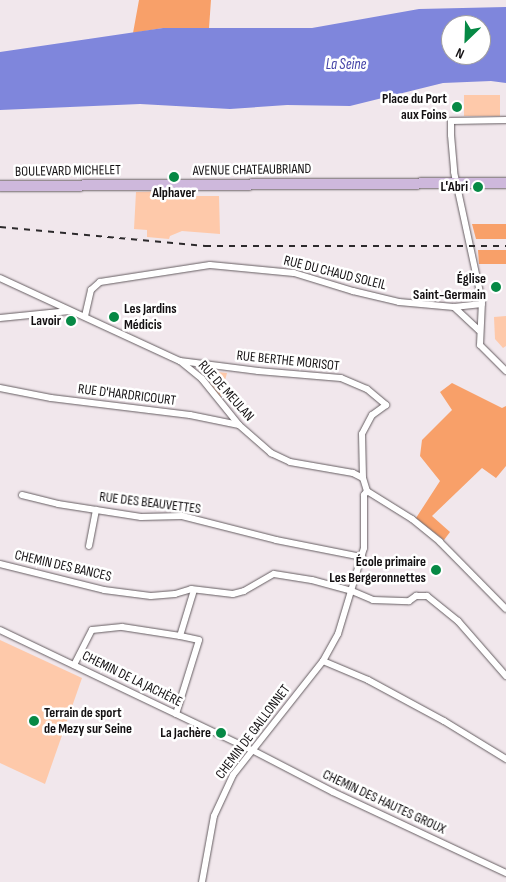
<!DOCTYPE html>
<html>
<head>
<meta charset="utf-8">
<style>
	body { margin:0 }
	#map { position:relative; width:506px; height:882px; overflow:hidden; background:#f1e7ec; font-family:"Sofia Sans Condensed",sans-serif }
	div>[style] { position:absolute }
	.green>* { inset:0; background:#fec9aa }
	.forest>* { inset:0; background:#f8a069 }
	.water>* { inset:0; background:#7f86dc }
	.roads { filter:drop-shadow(0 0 1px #655d61) drop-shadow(0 0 1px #655d61) }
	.street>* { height:6px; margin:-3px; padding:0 3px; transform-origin:3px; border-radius:3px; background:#fff }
	.primary>* { height:10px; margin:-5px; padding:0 5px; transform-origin:5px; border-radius:5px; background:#ceb8dc }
	.rail>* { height:2px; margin-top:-1px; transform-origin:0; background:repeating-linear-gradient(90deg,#2d2a2c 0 6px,transparent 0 12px) }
	.dots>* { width:14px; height:14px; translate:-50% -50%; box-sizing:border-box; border:2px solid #fff; border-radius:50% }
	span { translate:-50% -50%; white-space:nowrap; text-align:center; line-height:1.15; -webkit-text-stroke:5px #fff; paint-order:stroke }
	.poi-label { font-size:14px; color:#131012; font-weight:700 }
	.right { translate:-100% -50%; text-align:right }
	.left { translate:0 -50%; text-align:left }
	.street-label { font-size:14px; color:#131012 }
	.water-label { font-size:15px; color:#4443a7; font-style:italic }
	.north { position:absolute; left:441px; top:15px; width:50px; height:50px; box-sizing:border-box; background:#fff; border:1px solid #a19fa0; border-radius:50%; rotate:204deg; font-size:14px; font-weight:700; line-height:20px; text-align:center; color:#131012 }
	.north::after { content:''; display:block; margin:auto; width:18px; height:22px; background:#068945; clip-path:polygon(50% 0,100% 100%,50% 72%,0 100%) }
</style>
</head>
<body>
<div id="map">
	<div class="green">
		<div style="clip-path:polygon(464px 95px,500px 95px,500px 116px,464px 116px)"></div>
		<div style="clip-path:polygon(175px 191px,175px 196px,219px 196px,220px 234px,182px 231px,170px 236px,169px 239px,147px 237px,147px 230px,134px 229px,136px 192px)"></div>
		<div style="clip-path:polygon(506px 316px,506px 346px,503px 348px,495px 339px,494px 317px)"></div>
		<div style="clip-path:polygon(208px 371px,227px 373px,220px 399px,207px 378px)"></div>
		<div style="clip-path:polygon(0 640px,82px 678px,45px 784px,0 763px)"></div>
	</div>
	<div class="forest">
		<div style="clip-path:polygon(139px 0,211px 0,209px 28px,163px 28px,133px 33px)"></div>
		<div style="clip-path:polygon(472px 224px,506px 224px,506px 239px,476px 239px)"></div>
		<div style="clip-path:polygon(478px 250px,506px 250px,506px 264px,479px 264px)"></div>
		<div style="clip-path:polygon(452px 383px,502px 408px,506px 406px,506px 466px,496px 478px,482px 468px,432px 516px,450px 532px,444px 540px,416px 518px,440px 481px,420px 456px,422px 440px,452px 410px,440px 392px)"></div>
	</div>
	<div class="water">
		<div style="clip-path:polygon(evenodd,506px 7px,506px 83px,491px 81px,443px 83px,350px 106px,287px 105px,230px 109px,140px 104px,0 110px,0 52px,163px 28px,312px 28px,419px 9px,506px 7px,451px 25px,481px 25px,481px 55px,451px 55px,451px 25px)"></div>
	</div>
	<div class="roads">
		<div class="street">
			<div style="left:506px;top:120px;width:55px;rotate:179deg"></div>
			<div style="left:451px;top:121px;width:14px;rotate:90deg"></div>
			<div style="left:451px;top:135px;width:37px;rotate:85deg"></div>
			<div style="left:454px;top:172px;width:132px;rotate:77.8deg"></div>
			<div style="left:482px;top:301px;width:44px;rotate:92.6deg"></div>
			<div style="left:480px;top:345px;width:37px;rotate:45deg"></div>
			<div style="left:0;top:278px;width:198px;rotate:24.8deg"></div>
			<div style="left:180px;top:361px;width:28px;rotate:39deg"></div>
			<div style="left:202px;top:379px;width:59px;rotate:51.2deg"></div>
			<div style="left:239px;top:425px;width:43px;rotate:41.2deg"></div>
			<div style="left:271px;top:453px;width:21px;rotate:25deg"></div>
			<div style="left:290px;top:462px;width:64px;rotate:9.9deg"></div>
			<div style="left:353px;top:473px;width:11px;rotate:27deg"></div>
			<div style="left:454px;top:307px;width:34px;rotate:43deg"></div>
			<div style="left:85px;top:316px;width:27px;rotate:-77deg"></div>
			<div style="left:91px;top:290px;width:12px;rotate:-42deg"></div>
			<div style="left:100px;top:282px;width:111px;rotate:-8.8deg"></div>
			<div style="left:210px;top:265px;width:84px;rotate:5.4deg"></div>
			<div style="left:294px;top:273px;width:62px;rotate:17deg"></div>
			<div style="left:353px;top:291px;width:47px;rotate:13.4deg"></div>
			<div style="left:399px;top:302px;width:55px;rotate:5.2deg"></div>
			<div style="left:454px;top:307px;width:28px;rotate:-6deg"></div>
			<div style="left:0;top:318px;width:70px;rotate:-5.7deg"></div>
			<div style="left:180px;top:361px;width:79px;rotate:7.3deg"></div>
			<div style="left:258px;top:371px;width:83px;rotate:4.8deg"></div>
			<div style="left:341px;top:378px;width:28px;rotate:23deg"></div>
			<div style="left:367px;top:389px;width:25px;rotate:40deg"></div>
			<div style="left:386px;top:405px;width:17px;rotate:144deg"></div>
			<div style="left:372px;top:415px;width:21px;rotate:118deg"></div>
			<div style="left:362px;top:434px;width:44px;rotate:88.7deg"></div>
			<div style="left:363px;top:478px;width:14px;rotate:73deg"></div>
			<div style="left:0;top:388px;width:52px;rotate:11.1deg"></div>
			<div style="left:51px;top:398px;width:140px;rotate:7deg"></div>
			<div style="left:190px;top:415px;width:50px;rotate:11.5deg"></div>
			<div style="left:367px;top:491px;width:53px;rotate:31.9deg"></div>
			<div style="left:412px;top:519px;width:36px;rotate:39deg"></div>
			<div style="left:440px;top:542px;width:94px;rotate:45.4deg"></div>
			<div style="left:22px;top:495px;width:37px;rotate:14deg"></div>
			<div style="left:58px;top:504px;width:84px;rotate:8.9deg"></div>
			<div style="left:141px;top:517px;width:41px;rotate:-1.4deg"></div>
			<div style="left:182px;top:516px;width:97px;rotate:14.3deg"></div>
			<div style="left:276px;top:540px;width:88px;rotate:11.2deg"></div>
			<div style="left:89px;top:546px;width:37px;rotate:-79deg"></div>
			<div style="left:0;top:564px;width:107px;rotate:14deg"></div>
			<div style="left:104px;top:590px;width:47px;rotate:7.3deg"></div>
			<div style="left:151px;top:596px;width:24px;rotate:-5deg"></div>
			<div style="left:175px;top:594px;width:17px;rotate:-17deg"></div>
			<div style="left:191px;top:589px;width:42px;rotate:6.8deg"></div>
			<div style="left:233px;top:594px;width:11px;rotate:-15deg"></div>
			<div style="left:244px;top:591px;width:34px;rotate:-30deg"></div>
			<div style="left:274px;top:574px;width:38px;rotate:9deg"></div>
			<div style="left:312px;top:580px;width:41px;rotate:15.4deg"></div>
			<div style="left:352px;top:591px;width:23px;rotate:23deg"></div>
			<div style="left:373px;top:600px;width:36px;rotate:2deg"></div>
			<div style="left:409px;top:601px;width:9px;rotate:-36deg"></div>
			<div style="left:416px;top:596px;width:11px"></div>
			<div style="left:427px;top:596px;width:40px;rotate:39deg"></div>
			<div style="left:458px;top:621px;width:73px;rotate:48.9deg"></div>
			<div style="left:0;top:630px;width:279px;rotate:25.5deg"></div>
			<div style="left:252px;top:750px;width:91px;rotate:27.4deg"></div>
			<div style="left:333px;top:792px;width:191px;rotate:25.1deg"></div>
			<div style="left:323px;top:661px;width:49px;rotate:22.9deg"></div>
			<div style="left:368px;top:680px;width:86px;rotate:28.3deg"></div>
			<div style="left:444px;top:721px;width:73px;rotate:31.5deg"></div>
			<div style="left:74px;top:665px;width:39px;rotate:-63deg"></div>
			<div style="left:92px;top:630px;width:30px;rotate:-6deg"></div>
			<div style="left:122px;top:627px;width:59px;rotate:8.8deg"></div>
			<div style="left:176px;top:714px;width:77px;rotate:-72.7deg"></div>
			<div style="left:199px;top:640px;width:19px;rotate:-168deg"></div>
			<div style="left:180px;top:636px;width:48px;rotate:-73.1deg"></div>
			<div style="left:202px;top:882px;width:67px;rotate:-79.7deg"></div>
			<div style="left:214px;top:816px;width:45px;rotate:-65.1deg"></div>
			<div style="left:233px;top:775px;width:145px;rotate:-51.7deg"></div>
			<div style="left:323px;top:661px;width:31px;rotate:-61deg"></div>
			<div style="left:338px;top:634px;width:90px;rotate:-73.2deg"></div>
			<div style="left:364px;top:548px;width:53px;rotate:-90deg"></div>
			<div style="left:364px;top:495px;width:5px;rotate:-53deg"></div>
		</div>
		<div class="primary">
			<div style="left:0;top:186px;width:506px;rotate:-0.34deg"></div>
		</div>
	</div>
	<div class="rail">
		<div style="left:0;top:227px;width:206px;rotate:5.3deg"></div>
		<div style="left:205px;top:246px;width:301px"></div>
	</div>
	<div class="dots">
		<div style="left:457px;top:107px;background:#068945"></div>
		<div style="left:174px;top:177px;background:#068945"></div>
		<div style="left:478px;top:187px;background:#068945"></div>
		<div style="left:496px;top:287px;background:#068945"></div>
		<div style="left:114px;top:317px;background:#068945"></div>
		<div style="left:71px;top:321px;background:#068945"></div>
		<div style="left:436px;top:570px;background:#068945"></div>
		<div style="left:34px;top:721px;background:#068945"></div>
		<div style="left:221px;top:733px;background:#068945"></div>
	</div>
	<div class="poi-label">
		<span class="right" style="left:447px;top:107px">Place du Port<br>aux Foins</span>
		<span class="right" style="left:468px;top:187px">L'Abri</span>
		<span style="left:174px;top:193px">Alphaver</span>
		<span class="right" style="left:486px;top:287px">Église<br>Saint-Germain</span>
		<span class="left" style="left:124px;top:317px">Les Jardins<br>Médicis</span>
		<span class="right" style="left:61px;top:321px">Lavoir</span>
		<span class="right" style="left:426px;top:570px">École primaire<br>Les Bergeronnettes</span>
		<span class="left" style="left:44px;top:721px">Terrain de sport<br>de Mezy sur Seine</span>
		<span class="right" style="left:211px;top:733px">La Jachère</span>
	</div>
	<div class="street-label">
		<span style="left:252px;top:170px;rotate:-1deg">AVENUE CHATEAUBRIAND</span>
		<span style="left:68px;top:171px;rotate:-1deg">BOULEVARD MICHELET</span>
		<span style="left:335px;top:273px;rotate:14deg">RUE DU CHAUD SOLEIL</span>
		<span style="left:288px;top:361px;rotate:6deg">RUE BERTHE MORISOT</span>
		<span style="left:226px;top:391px;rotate:48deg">RUE DE MEULAN</span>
		<span style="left:127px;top:395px;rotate:7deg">RUE D'HARDRICOURT</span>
		<span style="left:150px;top:503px;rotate:7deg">RUE DES BEAUVETTES</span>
		<span style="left:63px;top:566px;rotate:13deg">CHEMIN DES BANCES</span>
		<span style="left:132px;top:679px;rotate:26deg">CHEMIN DE LA JACHÈRE</span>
		<span style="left:253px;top:732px;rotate:-53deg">CHEMIN DE GAILLONNET</span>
		<span style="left:384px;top:802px;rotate:25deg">CHEMIN DES HAUTES GROUX</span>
	</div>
	<div class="water-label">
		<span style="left:346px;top:65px">La Seine</span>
	</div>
	<div class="north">N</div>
</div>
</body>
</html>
